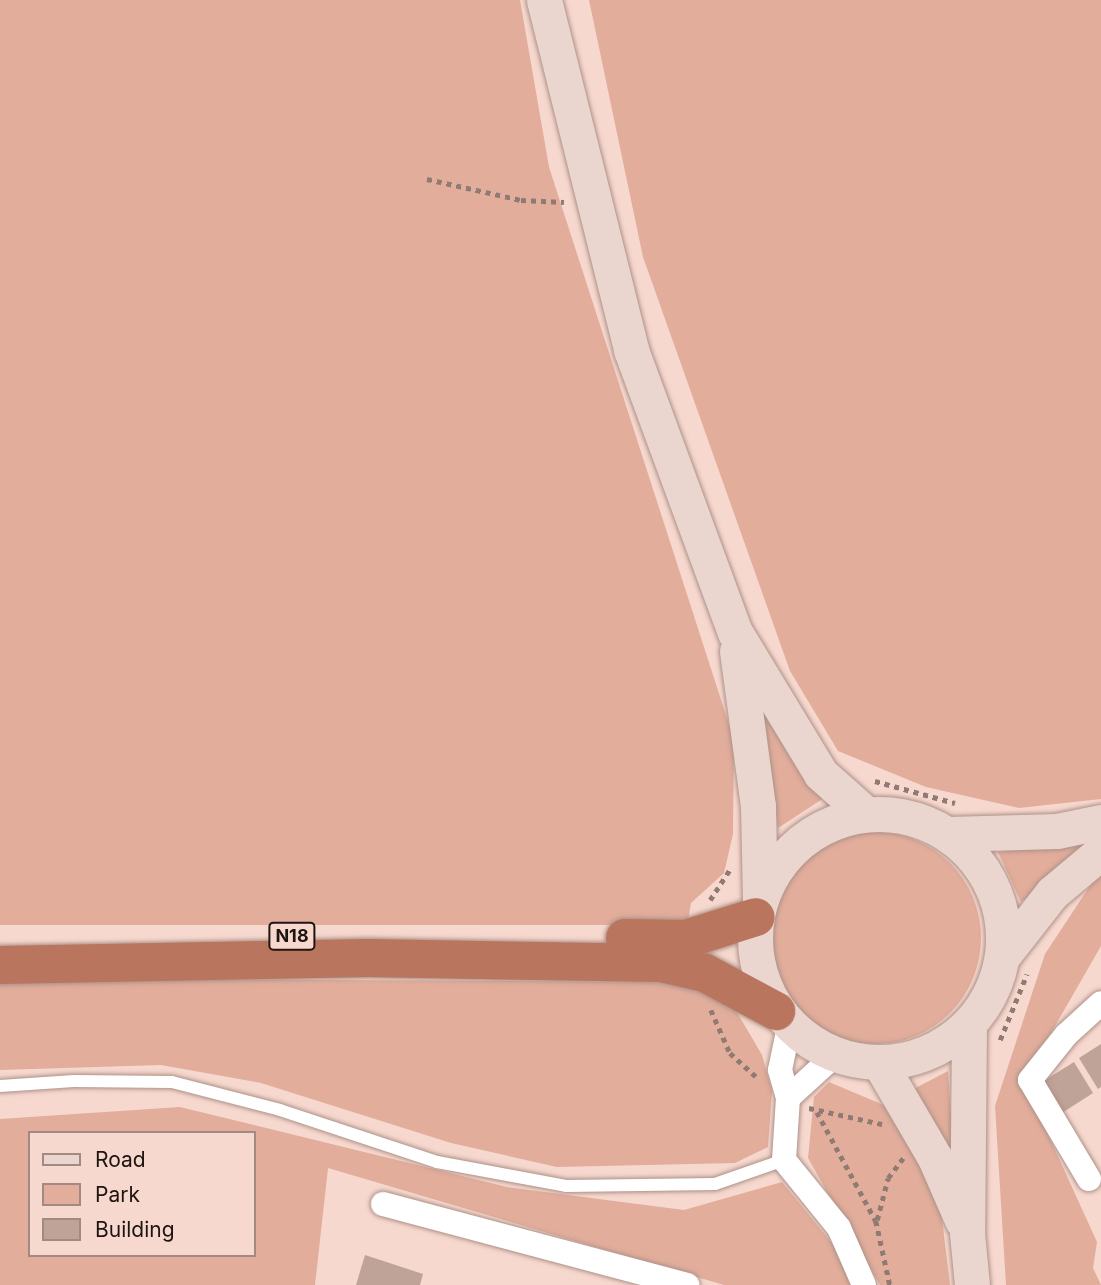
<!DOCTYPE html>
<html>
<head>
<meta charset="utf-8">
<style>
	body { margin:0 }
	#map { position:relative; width:1101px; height:1285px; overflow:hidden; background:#f7d8ce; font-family:Inter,sans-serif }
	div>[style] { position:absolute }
	.green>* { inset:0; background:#e2ad9b }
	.round { border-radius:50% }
	.building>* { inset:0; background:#bfa298 }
	.path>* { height:4.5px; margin-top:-2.25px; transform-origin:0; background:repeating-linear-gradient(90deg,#907b74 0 5px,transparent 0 10px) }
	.roads { filter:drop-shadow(0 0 2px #ad9188) drop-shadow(0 0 2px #ad9188) }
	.lane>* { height:12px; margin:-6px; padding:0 6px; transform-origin:6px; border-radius:6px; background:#fff }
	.street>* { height:24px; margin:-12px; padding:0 12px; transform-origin:12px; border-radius:12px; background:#fff }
	.secondary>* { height:35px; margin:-17.5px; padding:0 17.5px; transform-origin:17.5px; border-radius:17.5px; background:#ead6ce }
	.secondary>.ring { margin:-17.5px; padding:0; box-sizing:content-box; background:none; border:35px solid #ead6ce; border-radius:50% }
	.highway>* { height:38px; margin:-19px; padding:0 19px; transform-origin:19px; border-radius:19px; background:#b9755d }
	span { translate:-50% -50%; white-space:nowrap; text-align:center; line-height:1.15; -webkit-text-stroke:6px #f7d8ce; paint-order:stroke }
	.shield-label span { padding:2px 5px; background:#f7d8ce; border:2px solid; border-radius:5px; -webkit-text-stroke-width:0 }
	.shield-label { font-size:18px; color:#1e1410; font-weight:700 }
	.legend { position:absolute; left:28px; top:1131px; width:228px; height:126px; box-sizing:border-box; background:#f7d8ce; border:2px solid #a08a82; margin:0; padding:9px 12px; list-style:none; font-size:21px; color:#1e1410 }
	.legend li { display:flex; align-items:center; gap:14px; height:35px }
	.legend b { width:35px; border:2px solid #a08a82 }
</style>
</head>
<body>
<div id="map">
	<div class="green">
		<div style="clip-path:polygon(0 0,520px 0,549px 167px,734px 740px,733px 834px,724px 873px,691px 903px,688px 921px,654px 925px,0 925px)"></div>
		<div style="clip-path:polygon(589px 0,1101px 0,1101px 799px,1019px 808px,926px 787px,838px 751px,790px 671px,643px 257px)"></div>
		<div style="clip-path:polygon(756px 694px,827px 796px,778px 828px,772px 792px)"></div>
		<div class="round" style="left:769px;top:832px;width:212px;height:212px"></div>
		<div style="clip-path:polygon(1101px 838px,1021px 902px,998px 852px)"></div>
		<div style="clip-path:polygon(1101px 869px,1101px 946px,1051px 1033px,1020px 1073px,1097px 1242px,1093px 1268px,1101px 1285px,1006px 1285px,995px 1106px,1045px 954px)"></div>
		<div style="clip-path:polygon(0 978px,690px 982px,731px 1002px,762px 1055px,772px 1091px,768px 1147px,735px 1163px,557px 1167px,451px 1143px,261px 1083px,161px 1065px,0 1070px)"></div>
		<div style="clip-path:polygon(948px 1071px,954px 1163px,908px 1092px)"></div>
		<div style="clip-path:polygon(829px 1082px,893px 1109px,936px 1169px,950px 1285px,880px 1285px,808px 1158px,814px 1097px)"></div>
		<div style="clip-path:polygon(evenodd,180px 1107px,507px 1187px,684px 1210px,782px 1182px,840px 1253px,850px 1285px,724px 1285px,328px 1168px,315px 1285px,0 1285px,0 1119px,180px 1107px,30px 1133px,254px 1133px,254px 1255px,30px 1255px,30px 1133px)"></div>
	</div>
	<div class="building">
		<div style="clip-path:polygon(1101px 1044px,1101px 1087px,1098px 1089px,1079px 1058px)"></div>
		<div style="clip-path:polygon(1074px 1062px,1093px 1093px,1062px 1113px,1042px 1082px)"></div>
		<div style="clip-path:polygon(365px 1255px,423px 1274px,420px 1285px,356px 1285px)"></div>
	</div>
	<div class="path">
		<div style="left:427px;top:179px;width:96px;rotate:12.6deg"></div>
		<div style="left:521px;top:200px;width:43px;rotate:2.7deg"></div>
		<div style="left:875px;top:781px;width:83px;rotate:15.4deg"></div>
		<div style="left:710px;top:900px;width:37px;rotate:-57deg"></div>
		<div style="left:711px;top:1010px;width:47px;rotate:66.2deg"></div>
		<div style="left:730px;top:1053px;width:36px;rotate:42deg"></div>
		<div style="left:1000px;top:1040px;width:71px;rotate:-67.8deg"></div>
		<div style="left:809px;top:1108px;width:75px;rotate:12.4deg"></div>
		<div style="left:817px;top:1112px;width:124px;rotate:61.6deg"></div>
		<div style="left:876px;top:1221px;width:66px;rotate:77.7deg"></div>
		<div style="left:877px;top:1220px;width:43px;rotate:-75.3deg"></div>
		<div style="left:888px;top:1178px;width:25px;rotate:-53deg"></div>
	</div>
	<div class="roads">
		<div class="lane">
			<div style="left:0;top:1086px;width:74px;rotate:-3.9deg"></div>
			<div style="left:74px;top:1081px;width:98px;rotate:0.6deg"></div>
			<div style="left:172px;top:1082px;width:112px;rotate:14.5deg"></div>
			<div style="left:280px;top:1110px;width:165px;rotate:18.3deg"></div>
			<div style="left:437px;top:1162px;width:131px;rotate:10.5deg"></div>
			<div style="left:566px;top:1186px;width:149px;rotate:-0.8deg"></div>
			<div style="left:715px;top:1184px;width:73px;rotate:-19.2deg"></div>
		</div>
		<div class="street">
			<div style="left:789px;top:1027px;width:44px;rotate:101.8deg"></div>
			<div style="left:780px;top:1070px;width:29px;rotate:74deg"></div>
			<div style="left:788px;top:1098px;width:62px;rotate:93.7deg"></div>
			<div style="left:784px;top:1160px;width:87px;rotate:51deg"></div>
			<div style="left:839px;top:1228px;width:62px;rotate:66.3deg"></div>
			<div style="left:788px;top:1098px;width:62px;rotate:-42.4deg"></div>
			<div style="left:1089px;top:1179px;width:115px;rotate:-120.8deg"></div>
			<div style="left:1030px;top:1080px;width:58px;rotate:-51.3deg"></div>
			<div style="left:1066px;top:1035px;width:47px;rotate:-42.4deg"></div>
			<div style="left:383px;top:1204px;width:315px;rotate:14.9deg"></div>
		</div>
		<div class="secondary">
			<div style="left:544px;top:0;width:361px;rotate:76deg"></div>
			<div style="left:631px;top:350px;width:301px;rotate:69.8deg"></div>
			<div style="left:735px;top:632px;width:166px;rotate:58.8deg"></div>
			<div style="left:821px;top:774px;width:60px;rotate:41.6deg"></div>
			<div style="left:737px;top:651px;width:156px;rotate:82.3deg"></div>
			<div style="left:758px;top:806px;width:92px;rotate:88.8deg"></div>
			<div class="ring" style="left:755px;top:814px;width:213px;height:213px"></div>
			<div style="left:948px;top:834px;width:109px;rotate:-1.6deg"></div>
			<div style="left:1057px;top:831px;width:45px;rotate:-11.6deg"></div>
			<div style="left:1002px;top:957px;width:81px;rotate:-52deg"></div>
			<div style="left:1052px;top:893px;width:64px;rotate:-39.9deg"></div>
			<div style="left:969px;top:1024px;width:209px;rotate:90.5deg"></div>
			<div style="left:967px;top:1233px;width:52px;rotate:84.5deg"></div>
			<div style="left:879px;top:1062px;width:111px;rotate:59.7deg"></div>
			<div style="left:935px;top:1158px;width:68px;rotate:66.5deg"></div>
		</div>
		<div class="highway">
			<div style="left:625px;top:938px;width:61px;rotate:0.9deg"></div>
			<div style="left:686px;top:939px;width:73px;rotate:-17.4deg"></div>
			<div style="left:0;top:965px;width:368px;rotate:-1.1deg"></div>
			<div style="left:368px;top:958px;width:293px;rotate:1deg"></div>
			<div style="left:661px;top:963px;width:45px;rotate:12.8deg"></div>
			<div style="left:705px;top:973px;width:81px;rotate:28.2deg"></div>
		</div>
	</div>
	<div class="shield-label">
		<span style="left:292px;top:936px">N18</span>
	</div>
	<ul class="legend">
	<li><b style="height:9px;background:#ead6ce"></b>Road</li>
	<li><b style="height:19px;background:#e2ad9b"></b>Park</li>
	<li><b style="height:19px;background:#bfa298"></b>Building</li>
	</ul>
</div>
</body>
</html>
